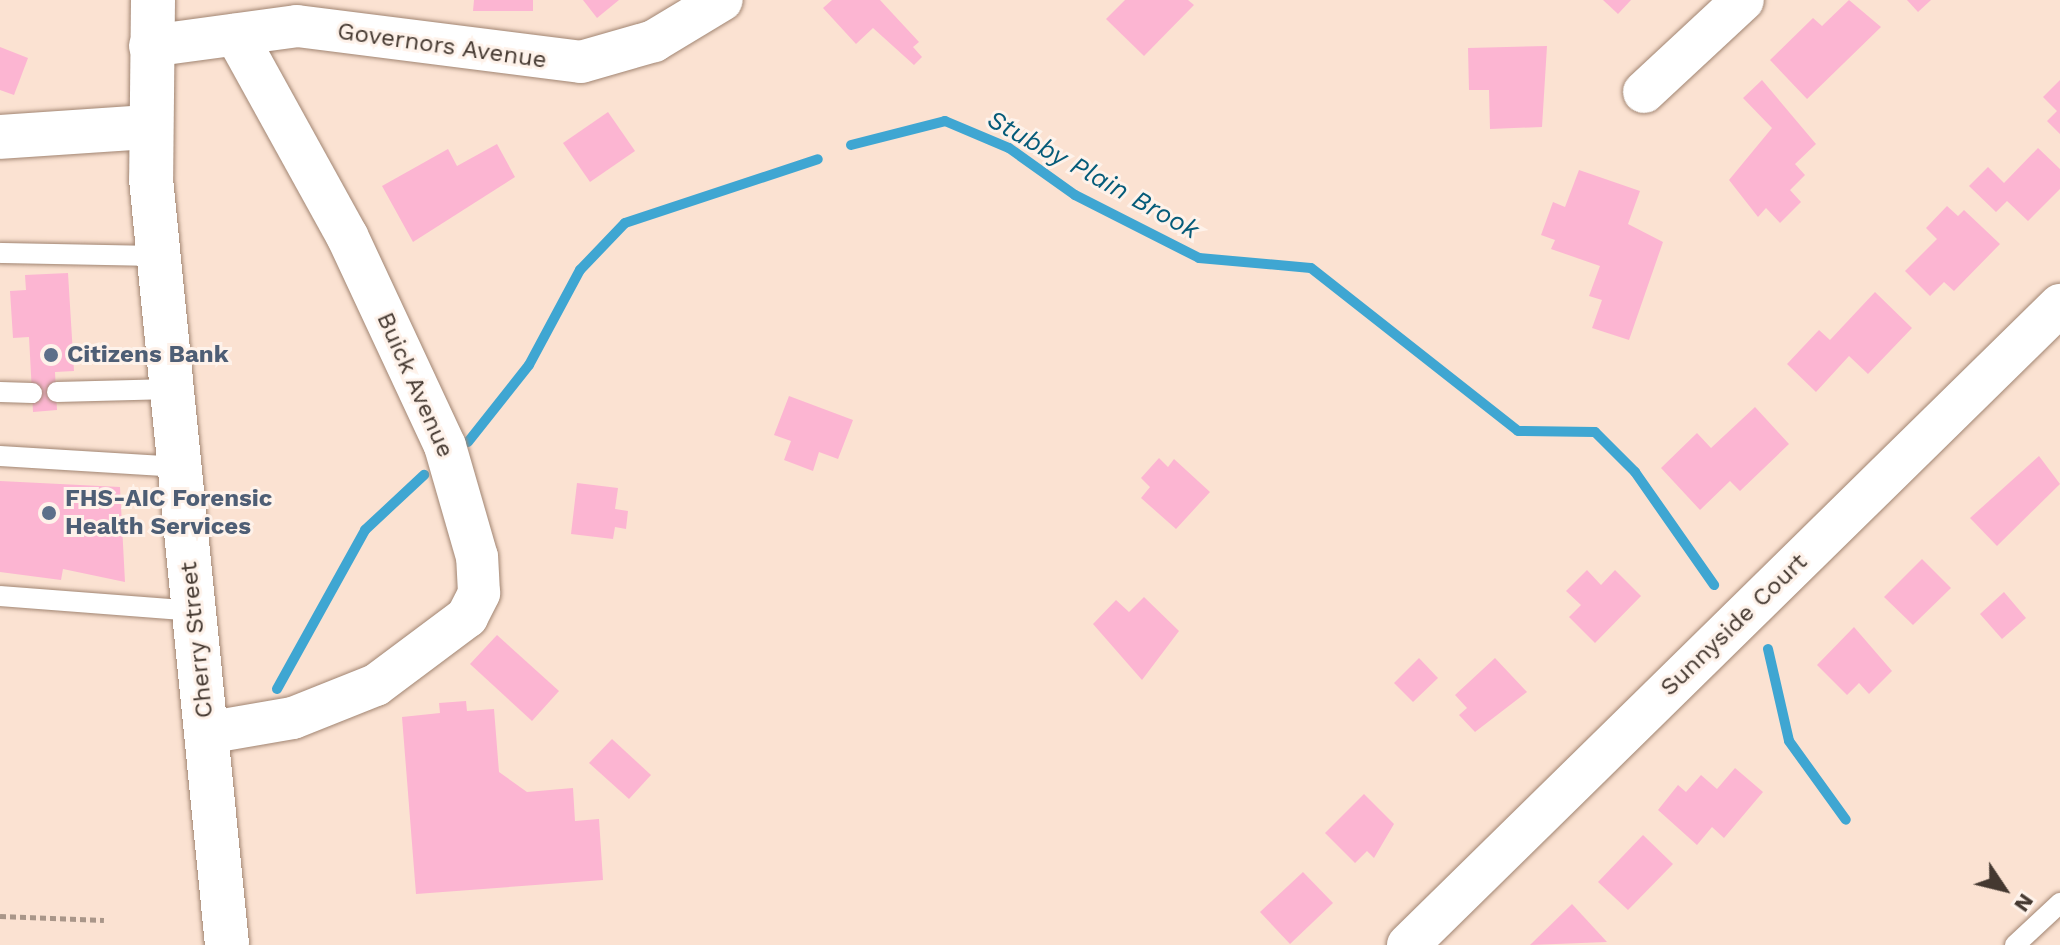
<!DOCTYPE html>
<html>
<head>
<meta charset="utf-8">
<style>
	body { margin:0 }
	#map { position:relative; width:2060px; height:945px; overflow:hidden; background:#fbe2d2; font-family:"Work Sans",sans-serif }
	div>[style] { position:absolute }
	.stream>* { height:10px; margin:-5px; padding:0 5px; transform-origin:5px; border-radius:5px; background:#3fa6d2 }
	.building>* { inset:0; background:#fcb5d2 }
	.path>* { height:5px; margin-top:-2.5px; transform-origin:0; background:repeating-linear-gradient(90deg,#a99689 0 6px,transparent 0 10px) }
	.roads { filter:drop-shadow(0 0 2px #a18572) drop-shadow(0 0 2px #a18572) }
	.lane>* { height:20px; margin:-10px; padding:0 10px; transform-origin:10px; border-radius:10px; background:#fff }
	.street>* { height:42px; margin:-21px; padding:0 21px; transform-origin:21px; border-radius:21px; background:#fff }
	.secondary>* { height:44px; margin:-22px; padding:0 22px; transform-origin:22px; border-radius:22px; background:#fff }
	.dots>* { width:22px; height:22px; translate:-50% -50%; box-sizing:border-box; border:4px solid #fef2ea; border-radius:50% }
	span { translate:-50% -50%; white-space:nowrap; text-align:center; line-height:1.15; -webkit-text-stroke:6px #fef2ea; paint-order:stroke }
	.street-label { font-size:24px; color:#443830 }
	.service-label { font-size:24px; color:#4e5e75; font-weight:700 }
	.left { translate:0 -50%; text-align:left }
	.water-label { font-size:26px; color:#055b79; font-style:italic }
	.north { position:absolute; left:1964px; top:849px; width:80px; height:80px; -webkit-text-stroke:6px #fef2ea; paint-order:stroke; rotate:125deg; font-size:22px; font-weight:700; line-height:32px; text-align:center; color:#443830 }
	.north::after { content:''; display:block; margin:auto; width:28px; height:36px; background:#443830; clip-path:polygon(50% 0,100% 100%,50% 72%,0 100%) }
</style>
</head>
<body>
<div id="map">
	<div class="stream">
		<div style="left:851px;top:145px;width:97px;rotate:-14.3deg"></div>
		<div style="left:945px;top:121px;width:69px;rotate:22.9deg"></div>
		<div style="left:1009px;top:148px;width:81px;rotate:35.5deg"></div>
		<div style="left:1075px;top:195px;width:139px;rotate:26.9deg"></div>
		<div style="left:1199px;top:258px;width:112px;rotate:5.1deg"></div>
		<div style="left:1311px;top:268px;width:263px;rotate:38.2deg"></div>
		<div style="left:1518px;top:431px;width:77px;rotate:0.7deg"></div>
		<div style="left:1595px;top:432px;width:57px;rotate:45deg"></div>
		<div style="left:1635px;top:472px;width:138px;rotate:55deg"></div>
		<div style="left:468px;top:442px;width:98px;rotate:-51.6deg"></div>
		<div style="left:529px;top:365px;width:108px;rotate:-61.8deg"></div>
		<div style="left:580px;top:270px;width:65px;rotate:-46.2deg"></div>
		<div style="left:625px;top:223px;width:203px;rotate:-18.3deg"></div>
		<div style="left:1768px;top:649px;width:94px;rotate:77.1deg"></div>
		<div style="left:1789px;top:741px;width:97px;rotate:54.2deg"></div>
		<div style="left:277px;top:689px;width:182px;rotate:-61deg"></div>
		<div style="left:365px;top:530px;width:81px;rotate:-43deg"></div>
	</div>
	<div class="building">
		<div style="clip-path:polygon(474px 0,533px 0,533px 11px,473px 11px)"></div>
		<div style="clip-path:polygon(583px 0,619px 0,597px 18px)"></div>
		<div style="clip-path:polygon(832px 0,880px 0,919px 42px,913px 47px,922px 57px,914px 65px,873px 28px,856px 44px,823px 8px)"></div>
		<div style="clip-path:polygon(1125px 0,1188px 0,1194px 5px,1144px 56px,1106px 19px)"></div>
		<div style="clip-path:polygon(1603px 0,1631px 0,1618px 14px)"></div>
		<div style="clip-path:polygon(1849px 0,1881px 27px,1807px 99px,1770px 60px,1813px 18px,1822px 26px)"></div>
		<div style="clip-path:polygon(1907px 0,1931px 0,1918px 12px)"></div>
		<div style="clip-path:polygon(1547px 46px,1542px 127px,1490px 129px,1489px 90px,1469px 90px,1468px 48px)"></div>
		<div style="clip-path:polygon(0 47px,28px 58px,14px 95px,0 90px)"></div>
		<div style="clip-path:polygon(1762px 80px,1816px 144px,1795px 164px,1805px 175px,1790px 190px,1801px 202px,1780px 223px,1766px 208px,1758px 217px,1729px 180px,1772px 128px,1743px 98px)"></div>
		<div style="clip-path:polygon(2060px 80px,2060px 134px,2047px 121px,2057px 111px,2043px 97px)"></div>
		<div style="clip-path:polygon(608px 112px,635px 151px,590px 182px,563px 143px)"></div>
		<div style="clip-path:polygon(497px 144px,515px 177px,413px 242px,382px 186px,448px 149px,457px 166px)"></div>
		<div style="clip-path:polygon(2038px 148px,2060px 169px,2060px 189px,2028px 221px,2007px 201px,1996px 212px,1969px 186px,1988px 167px,2004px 183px)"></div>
		<div style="clip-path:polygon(1579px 170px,1640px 191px,1628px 224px,1663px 242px,1629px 340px,1592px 328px,1602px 300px,1589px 296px,1600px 266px,1551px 249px,1555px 240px,1541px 235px,1553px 202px,1565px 207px)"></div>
		<div style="clip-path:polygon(1947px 206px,1958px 216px,1964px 210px,2000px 244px,1954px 291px,1944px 282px,1930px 296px,1905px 271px,1937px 239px,1926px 228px)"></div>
		<div style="clip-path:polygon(68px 273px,74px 371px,55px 372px,57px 410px,33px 412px,29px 337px,13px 338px,10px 291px,26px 290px,25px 275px)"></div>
		<div style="clip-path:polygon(1875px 292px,1912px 328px,1868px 374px,1849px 356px,1816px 392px,1787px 364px,1819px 330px,1830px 340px)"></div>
		<div style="clip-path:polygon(789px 396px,853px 420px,838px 459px,819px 452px,813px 471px,784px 460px,791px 441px,774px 435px)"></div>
		<div style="clip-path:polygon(1755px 407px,1789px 444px,1740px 491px,1730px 481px,1700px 510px,1661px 468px,1697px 433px,1711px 448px)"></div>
		<div style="clip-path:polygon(2039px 456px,2060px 484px,1997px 546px,1970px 518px)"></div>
		<div style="clip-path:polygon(1159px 458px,1168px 467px,1174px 459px,1210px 492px,1176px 529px,1141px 498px,1150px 487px,1141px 478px)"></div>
		<div style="clip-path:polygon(0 481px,120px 487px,125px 582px,63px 569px,61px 580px,0 572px)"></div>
		<div style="clip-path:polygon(577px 483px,618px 488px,615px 509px,628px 511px,626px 529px,615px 527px,613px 539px,571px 534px)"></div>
		<div style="clip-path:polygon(1922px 559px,1951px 588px,1913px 625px,1884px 597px)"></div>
		<div style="clip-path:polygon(1587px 570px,1601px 585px,1615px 570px,1641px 596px,1595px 643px,1569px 617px,1581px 605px,1566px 591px)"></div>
		<div style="clip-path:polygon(2004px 592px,2026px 618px,2002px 639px,1980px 614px)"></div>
		<div style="clip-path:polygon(1144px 597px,1179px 631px,1142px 680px,1093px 624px,1116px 600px,1129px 612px)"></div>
		<div style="clip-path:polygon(1854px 627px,1892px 671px,1869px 694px,1859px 683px,1847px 695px,1817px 665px)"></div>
		<div style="clip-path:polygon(497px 635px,559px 691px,532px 721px,470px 664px)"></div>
		<div style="clip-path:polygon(1419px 658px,1438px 678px,1413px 702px,1394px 683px)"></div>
		<div style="clip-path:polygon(1495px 658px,1527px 692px,1475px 732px,1459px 715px,1467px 708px,1455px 695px)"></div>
		<div style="clip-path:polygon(466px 701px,467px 711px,494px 709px,499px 772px,527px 792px,573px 788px,575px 821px,599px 819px,603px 880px,416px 894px,402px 717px,440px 713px,439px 703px)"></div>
		<div style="clip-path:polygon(612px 739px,651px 775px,629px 799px,589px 763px)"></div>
		<div style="clip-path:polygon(1735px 768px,1763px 792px,1724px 838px,1712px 827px,1697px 845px,1658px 810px,1678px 785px,1686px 792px,1701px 775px,1717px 789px)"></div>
		<div style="clip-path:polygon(1364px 794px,1394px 824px,1374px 858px,1367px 851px,1355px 863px,1325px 833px)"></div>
		<div style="clip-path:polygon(1643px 835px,1673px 864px,1628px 910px,1598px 882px)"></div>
		<div style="clip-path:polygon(1303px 872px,1333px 903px,1290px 944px,1260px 912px)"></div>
		<div style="clip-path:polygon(1572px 904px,1607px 942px,1530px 945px)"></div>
	</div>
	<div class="path">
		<div style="left:0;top:916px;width:104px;rotate:2.2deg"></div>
	</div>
	<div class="roads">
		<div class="lane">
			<div style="left:0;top:253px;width:159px;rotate:1.1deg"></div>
			<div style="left:0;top:392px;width:32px;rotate:2deg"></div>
			<div style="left:57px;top:392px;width:115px;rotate:-1.5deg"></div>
			<div style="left:0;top:456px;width:180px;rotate:3.5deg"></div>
			<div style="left:0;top:596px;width:196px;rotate:4.4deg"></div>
			<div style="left:2015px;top:945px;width:62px;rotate:-43deg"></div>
		</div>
		<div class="street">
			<div style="left:150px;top:46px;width:148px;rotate:-7.7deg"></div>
			<div style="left:297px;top:26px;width:286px;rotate:7.2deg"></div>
			<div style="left:581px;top:62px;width:76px;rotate:-16deg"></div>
			<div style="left:654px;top:41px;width:79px;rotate:-31.1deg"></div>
			<div style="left:1644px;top:92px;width:135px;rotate:-42.9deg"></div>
			<div style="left:206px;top:733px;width:88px;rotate:-9.8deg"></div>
			<div style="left:293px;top:718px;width:89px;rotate:-21.7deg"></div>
			<div style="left:376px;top:685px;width:114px;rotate:-36.8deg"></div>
			<div style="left:467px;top:617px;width:27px;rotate:-63deg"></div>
			<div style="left:479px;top:593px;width:36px;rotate:-93deg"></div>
			<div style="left:477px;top:557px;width:116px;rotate:-106.1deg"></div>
			<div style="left:445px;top:446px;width:232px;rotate:-115deg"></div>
			<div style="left:347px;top:236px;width:230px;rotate:-118.9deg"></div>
			<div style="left:1408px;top:945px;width:914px;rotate:-44.47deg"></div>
		</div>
		<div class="secondary">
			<div style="left:153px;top:0;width:179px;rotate:90.6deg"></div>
			<div style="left:151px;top:179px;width:770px;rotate:84.33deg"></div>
			<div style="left:0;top:137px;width:148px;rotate:-3.9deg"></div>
		</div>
	</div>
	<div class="dots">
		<div style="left:51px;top:355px;background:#5c6f8a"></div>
		<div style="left:49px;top:513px;background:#5c6f8a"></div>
	</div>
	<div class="street-label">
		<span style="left:442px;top:46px;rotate:8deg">Governors Avenue</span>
		<span style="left:415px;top:385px;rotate:66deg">Buick Avenue</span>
		<span style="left:1734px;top:625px;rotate:-44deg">Sunnyside Court</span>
		<span style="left:197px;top:640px;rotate:-96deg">Cherry Street</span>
	</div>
	<div class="service-label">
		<span class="left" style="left:67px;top:355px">Citizens Bank</span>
		<span class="left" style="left:65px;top:513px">FHS-AIC Forensic<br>Health Services</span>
	</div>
	<div class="water-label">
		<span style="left:1093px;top:175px;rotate:29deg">Stubby Plain Brook</span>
	</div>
	<div class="north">N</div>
</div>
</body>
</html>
